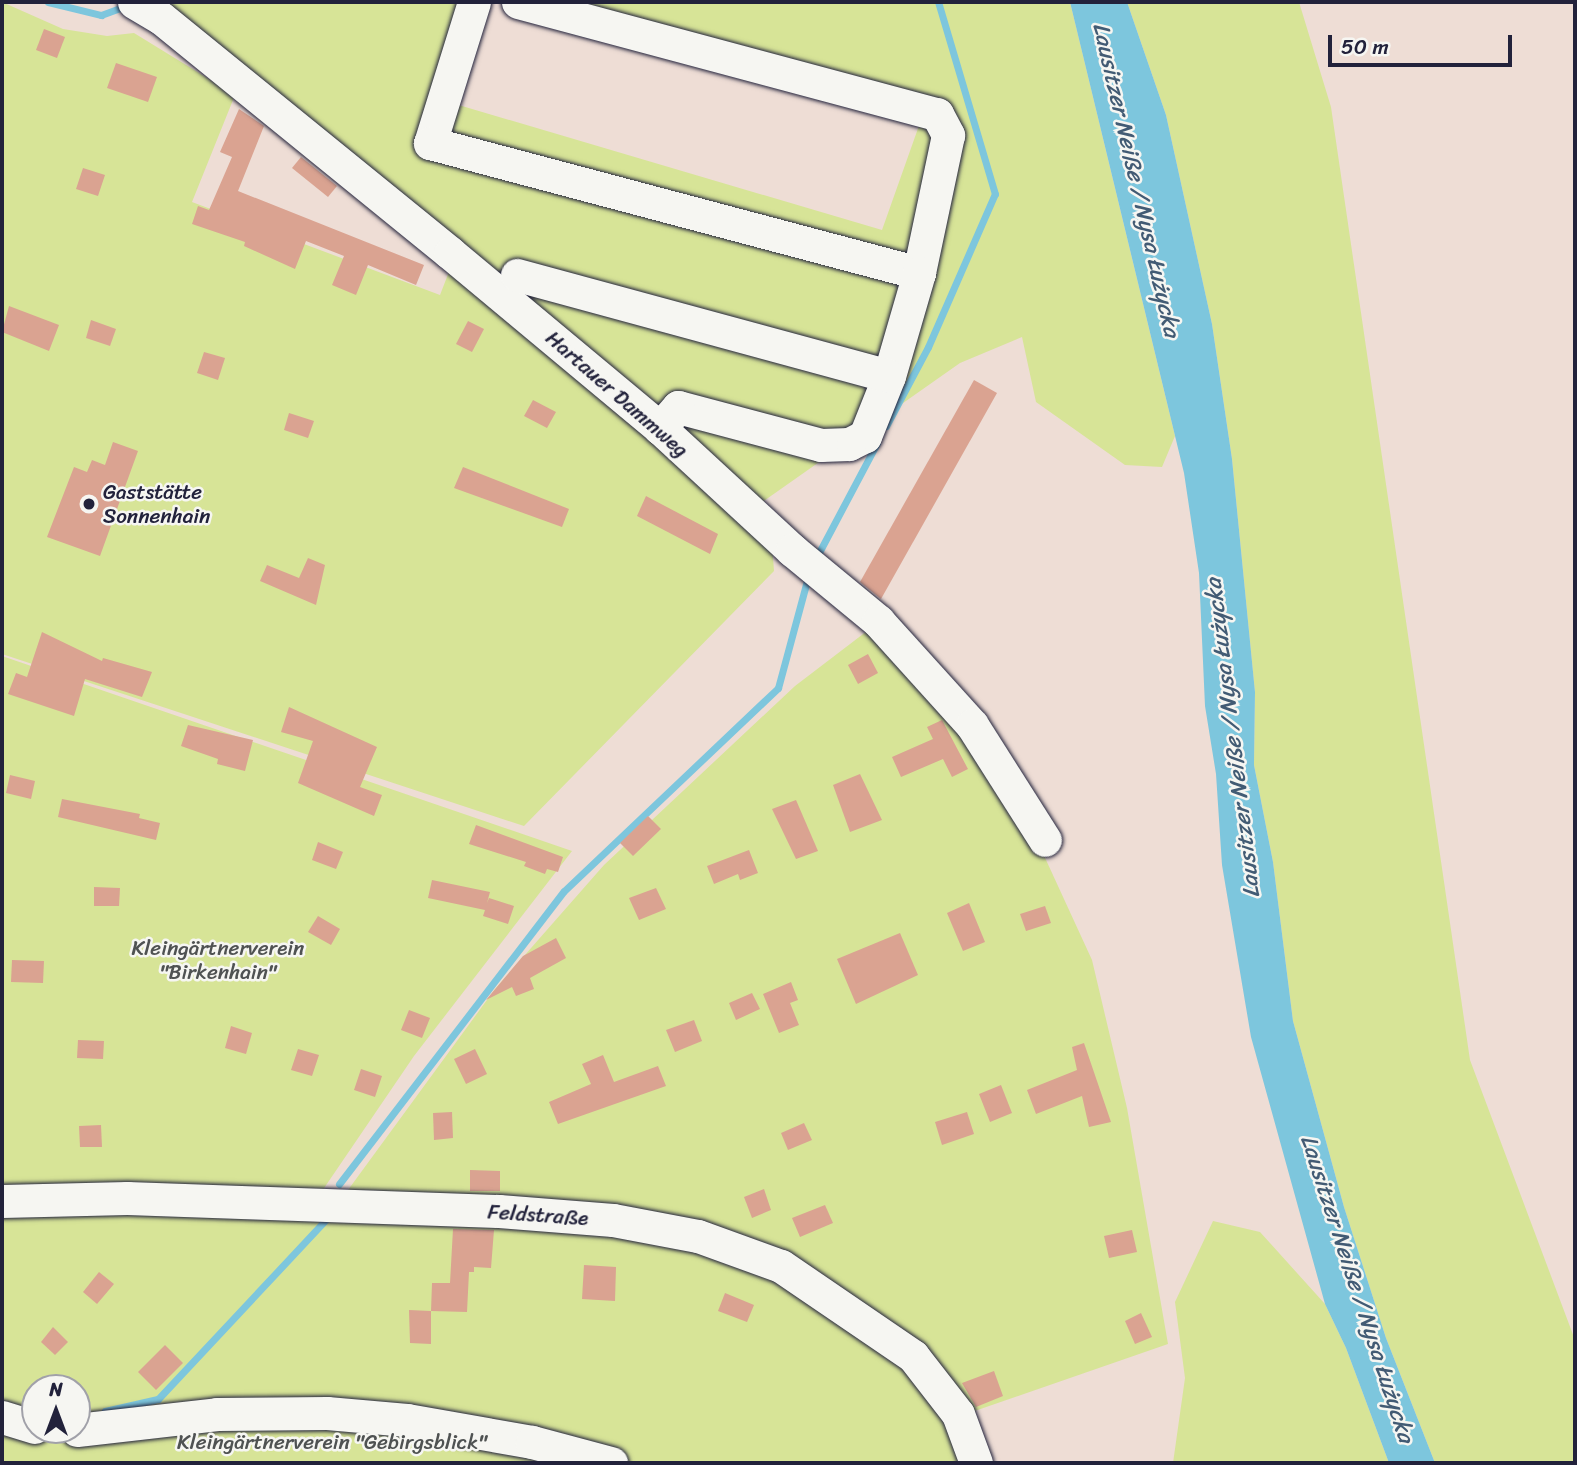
<!DOCTYPE html>
<html>
<head>
<meta charset="utf-8">
<style>
	body { margin:0 }
	#map { position:relative; width:1577px; height:1465px; overflow:hidden; background:#eeddd5; font-family:Sriracha,sans-serif }
	div>[style] { position:absolute }
	.green>* { inset:0; background:#d7e497 }
	.water>* { inset:0; background:#7dc6dd }
	.stream>* { height:7px; margin:-3.5px; padding:0 3.5px; transform-origin:3.5px; border-radius:3.5px; background:#7dc6dd }
	.building>* { inset:0; background:#daa391 }
	.roads { filter:drop-shadow(0 0 2px #22223b) drop-shadow(0 0 2px #22223b) }
	.minor>* { height:33px; margin:-16.5px; padding:0 16.5px; transform-origin:16.5px; border-radius:16.5px; background:#f6f6f2 }
	.dots>* { width:19px; height:19px; translate:-50% -50%; box-sizing:border-box; border:4px solid #f6f6f2; border-radius:50% }
	span { translate:-50% -50%; white-space:nowrap; text-align:center; line-height:1.15; -webkit-text-stroke:5px #f6f6f2; paint-order:stroke }
	.street-label { font-size:21px; color:#22223b }
	.poi-label { font-size:21px; color:#22223b }
	.left { translate:0 -50%; text-align:left }
	.park-label { font-size:21px; color:#4f5252 }
	.water-label { font-size:23px; color:#425b74; font-style:italic }
	.frame { position:absolute; inset:0; border:4px solid #22223b; pointer-events:none }
	.north { position:absolute; left:21px; top:1374px; width:70px; height:70px; box-sizing:border-box; background:#f6f6f2; border:2px solid #a1a1a9; border-radius:50%; rotate:0deg; font-size:19px; font-weight:700; line-height:28px; text-align:center; color:#22223b }
	.north::after { content:''; display:block; margin:auto; width:24px; height:32px; background:#22223b; clip-path:polygon(50% 0,100% 100%,50% 72%,0 100%) }
	.scale { position:absolute; left:1328px; top:35px; width:184px; height:32px; box-sizing:border-box; border:4px solid #22223b; border-top:0; padding-left:9px; font-size:21px; line-height:24px; white-space:nowrap; color:#22223b; -webkit-text-stroke:5px #f6f6f2; paint-order:stroke }
</style>
</head>
<body>
<div id="map">
	<div class="green">
		<div style="clip-path:polygon(2px 2px,63px 29px,107px 36px,134px 33px,235px 95px,192px 202px,440px 295px,452px 264px,772px 544px,774px 571px,524px 826px,2px 654px)"></div>
		<div style="clip-path:polygon(156px 2px,466px 2px,435px 98px,882px 230px,927px 103px,559px 2px,1070px 2px,1175px 436px,1162px 467px,1125px 465px,1036px 402px,1022px 337px,960px 363px,758px 505px)"></div>
		<div style="clip-path:polygon(1127px 2px,1299px 2px,1331px 107px,1470px 1060px,1575px 1340px,1575px 1463px,1435px 1463px,1386px 1338px,1344px 1207px,1293px 1021px,1273px 862px,1254px 765px,1255px 692px,1232px 459px,1212px 324px,1166px 115px)"></div>
		<div style="clip-path:polygon(871px 628px,959px 728px,1041px 849px,1092px 960px,1127px 1108px,1168px 1344px,966px 1414px,734px 1241px,348px 1190px,495px 989px,604px 865px,795px 686px)"></div>
		<div style="clip-path:polygon(2px 656px,572px 851px,414px 1056px,318px 1197px,2px 1197px)"></div>
		<div style="clip-path:polygon(2px 1205px,332px 1207px,728px 1248px,928px 1373px,971px 1463px,634px 1463px,459px 1422px,77px 1424px,77px 1388px,35px 1388px,35px 1421px,2px 1412px)"></div>
		<div style="clip-path:polygon(1213px 1221px,1260px 1232px,1325px 1304px,1346px 1348px,1389px 1463px,1173px 1463px,1185px 1378px,1175px 1302px)"></div>
		<div style="clip-path:polygon(315px 1418px,587px 1463px,5px 1463px,2px 1456px,2px 1425px,59px 1441px)"></div>
	</div>
	<div class="water">
		<div style="clip-path:polygon(1070px 2px,1127px 2px,1166px 115px,1212px 324px,1232px 459px,1255px 692px,1254px 765px,1273px 862px,1293px 1021px,1344px 1207px,1386px 1338px,1435px 1463px,1389px 1463px,1346px 1348px,1325px 1304px,1251px 1037px,1222px 865px,1216px 774px,1205px 706px,1199px 573px,1184px 473px)"></div>
	</div>
	<div class="stream">
		<div style="left:48px;top:2px;width:55px;rotate:13.8deg"></div>
		<div style="left:101px;top:15px;width:29px;rotate:-20deg"></div>
		<div style="left:886px;top:426px;width:89px;rotate:-62deg"></div>
		<div style="left:928px;top:347px;width:167px;rotate:-66.4deg"></div>
		<div style="left:995px;top:194px;width:200px;rotate:-106.5deg"></div>
		<div style="left:815px;top:560px;width:132px;rotate:-62.1deg"></div>
		<div style="left:339px;top:1184px;width:369px;rotate:-52.5deg"></div>
		<div style="left:564px;top:891px;width:295px;rotate:-43.5deg"></div>
		<div style="left:778px;top:688px;width:115px;rotate:-74.9deg"></div>
		<div style="left:105px;top:1411px;width:54px;rotate:-12.8deg"></div>
		<div style="left:158px;top:1399px;width:250px;rotate:-46.9deg"></div>
	</div>
	<div class="building">
		<div style="clip-path:polygon(44px 29px,65px 37px,57px 58px,36px 50px)"></div>
		<div style="clip-path:polygon(116px 63px,157px 77px,148px 102px,107px 88px)"></div>
		<div style="clip-path:polygon(239px 109px,264px 126px,238px 191px,424px 265px,416px 285px,368px 265px,356px 295px,332px 285px,344px 256px,306px 241px,295px 269px,244px 246px,245px 242px,192px 224px,198px 206px,209px 210px,232px 157px,220px 152px)"></div>
		<div style="clip-path:polygon(301px 157px,337px 186px,328px 197px,292px 168px)"></div>
		<div style="clip-path:polygon(83px 168px,105px 175px,98px 196px,76px 189px)"></div>
		<div style="clip-path:polygon(9px 306px,59px 325px,49px 351px,2px 332px)"></div>
		<div style="clip-path:polygon(91px 320px,116px 329px,110px 346px,86px 338px)"></div>
		<div style="clip-path:polygon(468px 321px,484px 329px,472px 352px,456px 344px)"></div>
		<div style="clip-path:polygon(204px 352px,225px 358px,218px 380px,197px 373px)"></div>
		<div style="clip-path:polygon(974px 380px,997px 393px,881px 599px,860px 582px)"></div>
		<div style="clip-path:polygon(533px 400px,556px 412px,547px 428px,524px 416px)"></div>
		<div style="clip-path:polygon(289px 413px,314px 421px,308px 438px,284px 430px)"></div>
		<div style="clip-path:polygon(113px 442px,138px 451px,100px 556px,47px 537px,74px 467px,87px 472px,92px 460px,105px 465px)"></div>
		<div style="clip-path:polygon(463px 467px,569px 509px,562px 527px,454px 488px)"></div>
		<div style="clip-path:polygon(646px 496px,718px 534px,710px 554px,637px 516px)"></div>
		<div style="clip-path:polygon(308px 558px,325px 565px,316px 605px,260px 581px,267px 565px,299px 578px)"></div>
		<div style="clip-path:polygon(42px 632px,102px 661px,103px 658px,152px 672px,142px 697px,85px 679px,74px 716px,8px 694px,16px 673px,27px 677px)"></div>
		<div style="clip-path:polygon(868px 654px,878px 673px,858px 684px,848px 665px)"></div>
		<div style="clip-path:polygon(289px 707px,377px 747px,360px 787px,382px 795px,374px 816px,298px 783px,313px 741px,281px 732px)"></div>
		<div style="clip-path:polygon(942px 720px,968px 769px,952px 777px,943px 759px,901px 777px,892px 757px,933px 739px,927px 727px)"></div>
		<div style="clip-path:polygon(188px 725px,253px 740px,245px 771px,217px 764px,218px 759px,181px 746px)"></div>
		<div style="clip-path:polygon(860px 774px,882px 820px,850px 832px,833px 785px)"></div>
		<div style="clip-path:polygon(10px 775px,35px 781px,31px 799px,6px 793px)"></div>
		<div style="clip-path:polygon(62px 799px,140px 814px,139px 818px,160px 823px,156px 840px,58px 817px)"></div>
		<div style="clip-path:polygon(796px 800px,818px 851px,796px 859px,772px 809px)"></div>
		<div style="clip-path:polygon(648px 816px,661px 829px,633px 856px,620px 843px)"></div>
		<div style="clip-path:polygon(476px 825px,563px 857px,558px 872px,547px 869px,545px 874px,524px 866px,526px 862px,469px 844px)"></div>
		<div style="clip-path:polygon(318px 842px,343px 852px,336px 869px,312px 860px)"></div>
		<div style="clip-path:polygon(749px 850px,758px 873px,740px 880px,738px 874px,714px 884px,707px 866px)"></div>
		<div style="clip-path:polygon(432px 880px,490px 892px,487px 903px,489px 898px,514px 906px,508px 924px,483px 916px,485px 910px,428px 898px)"></div>
		<div style="clip-path:polygon(94px 887px,120px 888px,119px 906px,94px 906px)"></div>
		<div style="clip-path:polygon(656px 888px,666px 909px,639px 920px,629px 898px)"></div>
		<div style="clip-path:polygon(969px 903px,985px 942px,963px 951px,947px 913px)"></div>
		<div style="clip-path:polygon(1045px 906px,1051px 923px,1026px 931px,1020px 914px)"></div>
		<div style="clip-path:polygon(318px 916px,340px 929px,331px 945px,308px 932px)"></div>
		<div style="clip-path:polygon(900px 933px,918px 975px,856px 1004px,837px 959px)"></div>
		<div style="clip-path:polygon(556px 938px,566px 958px,530px 978px,534px 989px,516px 996px,512px 987px,486px 1000px,523px 956px)"></div>
		<div style="clip-path:polygon(12px 960px,44px 961px,43px 983px,11px 982px)"></div>
		<div style="clip-path:polygon(791px 982px,798px 1000px,790px 1003px,799px 1025px,779px 1033px,763px 994px)"></div>
		<div style="clip-path:polygon(752px 993px,760px 1009px,736px 1020px,729px 1003px)"></div>
		<div style="clip-path:polygon(409px 1010px,430px 1018px,422px 1038px,401px 1030px)"></div>
		<div style="clip-path:polygon(694px 1020px,702px 1041px,675px 1052px,666px 1030px)"></div>
		<div style="clip-path:polygon(231px 1026px,252px 1033px,246px 1054px,225px 1048px)"></div>
		<div style="clip-path:polygon(78px 1040px,104px 1041px,103px 1059px,77px 1058px)"></div>
		<div style="clip-path:polygon(1084px 1043px,1111px 1122px,1089px 1127px,1082px 1096px,1036px 1114px,1027px 1090px,1077px 1070px,1072px 1047px)"></div>
		<div style="clip-path:polygon(298px 1049px,319px 1055px,312px 1076px,291px 1070px)"></div>
		<div style="clip-path:polygon(475px 1049px,487px 1074px,466px 1084px,454px 1059px)"></div>
		<div style="clip-path:polygon(603px 1055px,614px 1082px,658px 1066px,666px 1086px,558px 1124px,549px 1102px,591px 1084px,582px 1064px)"></div>
		<div style="clip-path:polygon(361px 1069px,382px 1076px,375px 1097px,354px 1090px)"></div>
		<div style="clip-path:polygon(1001px 1085px,1012px 1113px,990px 1122px,979px 1094px)"></div>
		<div style="clip-path:polygon(452px 1112px,453px 1138px,434px 1140px,433px 1113px)"></div>
		<div style="clip-path:polygon(967px 1112px,974px 1134px,942px 1145px,935px 1122px)"></div>
		<div style="clip-path:polygon(804px 1123px,812px 1140px,788px 1150px,781px 1133px)"></div>
		<div style="clip-path:polygon(101px 1125px,102px 1147px,80px 1147px,79px 1126px)"></div>
		<div style="clip-path:polygon(470px 1170px,500px 1171px,500px 1191px,470px 1191px)"></div>
		<div style="clip-path:polygon(764px 1189px,771px 1210px,752px 1218px,744px 1197px)"></div>
		<div style="clip-path:polygon(825px 1205px,833px 1223px,800px 1237px,792px 1218px)"></div>
		<div style="clip-path:polygon(453px 1229px,494px 1230px,491px 1268px,474px 1267px,474px 1272px,469px 1272px,467px 1312px,431px 1311px,432px 1283px,450px 1283px)"></div>
		<div style="clip-path:polygon(1132px 1230px,1137px 1252px,1109px 1258px,1104px 1236px)"></div>
		<div style="clip-path:polygon(584px 1265px,616px 1267px,615px 1301px,582px 1299px)"></div>
		<div style="clip-path:polygon(99px 1272px,114px 1284px,97px 1304px,83px 1292px)"></div>
		<div style="clip-path:polygon(725px 1293px,754px 1305px,747px 1322px,718px 1311px)"></div>
		<div style="clip-path:polygon(409px 1310px,431px 1311px,431px 1344px,410px 1343px)"></div>
		<div style="clip-path:polygon(1141px 1313px,1152px 1337px,1135px 1344px,1125px 1321px)"></div>
		<div style="clip-path:polygon(53px 1327px,68px 1342px,55px 1355px,41px 1342px)"></div>
		<div style="clip-path:polygon(165px 1345px,183px 1363px,156px 1390px,138px 1372px)"></div>
		<div style="clip-path:polygon(994px 1371px,1003px 1396px,976px 1407px,962px 1383px)"></div>
	</div>
	<div class="roads">
		<div class="minor">
			<div style="left:134px;top:2px;width:31px;rotate:31deg"></div>
			<div style="left:161px;top:18px;width:372px;rotate:39.1deg"></div>
			<div style="left:450px;top:253px;width:273px;rotate:39.8deg"></div>
			<div style="left:660px;top:428px;width:180px;rotate:42.7deg"></div>
			<div style="left:792px;top:550px;width:112px;rotate:39.5deg"></div>
			<div style="left:878px;top:621px;width:140px;rotate:47.9deg"></div>
			<div style="left:972px;top:725px;width:136px;rotate:57.6deg"></div>
			<div style="left:474px;top:2px;width:148px;rotate:107.3deg"></div>
			<div style="left:430px;top:143px;width:506px;rotate:14.89deg"></div>
			<div style="left:518px;top:2px;width:434px;rotate:15deg"></div>
			<div style="left:937px;top:114px;width:24px;rotate:62deg"></div>
			<div style="left:948px;top:135px;width:141px;rotate:101.9deg"></div>
			<div style="left:919px;top:273px;width:107px;rotate:106.2deg"></div>
			<div style="left:889px;top:376px;width:65px;rotate:111.8deg"></div>
			<div style="left:865px;top:436px;width:18px;rotate:153deg"></div>
			<div style="left:849px;top:444px;width:28px;rotate:178deg"></div>
			<div style="left:821px;top:445px;width:148px;rotate:-165.1deg"></div>
			<div style="left:678px;top:407px;width:28px;rotate:131deg"></div>
			<div style="left:517px;top:275px;width:385px;rotate:15.2deg"></div>
			<div style="left:2px;top:1201px;width:125px;rotate:-1.4deg"></div>
			<div style="left:127px;top:1198px;width:372px;rotate:2deg"></div>
			<div style="left:499px;top:1211px;width:114px;rotate:4.5deg"></div>
			<div style="left:613px;top:1220px;width:86px;rotate:10.7deg"></div>
			<div style="left:698px;top:1236px;width:88px;rotate:19.9deg"></div>
			<div style="left:781px;top:1266px;width:160px;rotate:34.3deg"></div>
			<div style="left:913px;top:1356px;width:73px;rotate:52.2deg"></div>
			<div style="left:958px;top:1414px;width:52px;rotate:69.8deg"></div>
			<div style="left:2px;top:1417px;width:34px;rotate:17deg"></div>
			<div style="left:77px;top:1430px;width:141px;rotate:-6.5deg"></div>
			<div style="left:217px;top:1414px;width:110px;rotate:-0.5deg"></div>
			<div style="left:327px;top:1413px;width:80px;rotate:5deg"></div>
			<div style="left:407px;top:1420px;width:127px;rotate:10deg"></div>
			<div style="left:532px;top:1442px;width:82px;rotate:14.9deg"></div>
		</div>
	</div>
	<div class="dots">
		<div style="left:89px;top:504px;background:#22223b"></div>
	</div>
	<div class="street-label">
		<span style="left:617px;top:394px;rotate:41deg">Hartauer Dammweg</span>
		<span style="left:538px;top:1215px;rotate:4deg">Feldstraße</span>
	</div>
	<div class="poi-label">
		<span class="left" style="left:103px;top:504px">Gaststätte<br>Sonnenhain</span>
	</div>
	<div class="park-label">
		<span style="left:218px;top:960px">Kleingärtnerverein<br>"Birkenhain"</span>
		<span style="left:332px;top:1442px">Kleingärtnerverein "Gebirgsblick"</span>
	</div>
	<div class="water-label">
		<span style="left:1136px;top:180px;rotate:77deg">Lausitzer Neiße / Nysa Łużycka</span>
		<span style="left:1233px;top:738px;rotate:-97deg">Lausitzer Neiße / Nysa Łużycka</span>
		<span style="left:1357px;top:1289px;rotate:72deg">Lausitzer Neiße / Nysa Łużycka</span>
	</div>
	<div class="frame"></div>
	<div class="north">N</div>
	<div class="scale">50 m</div>
</div>
</body>
</html>
